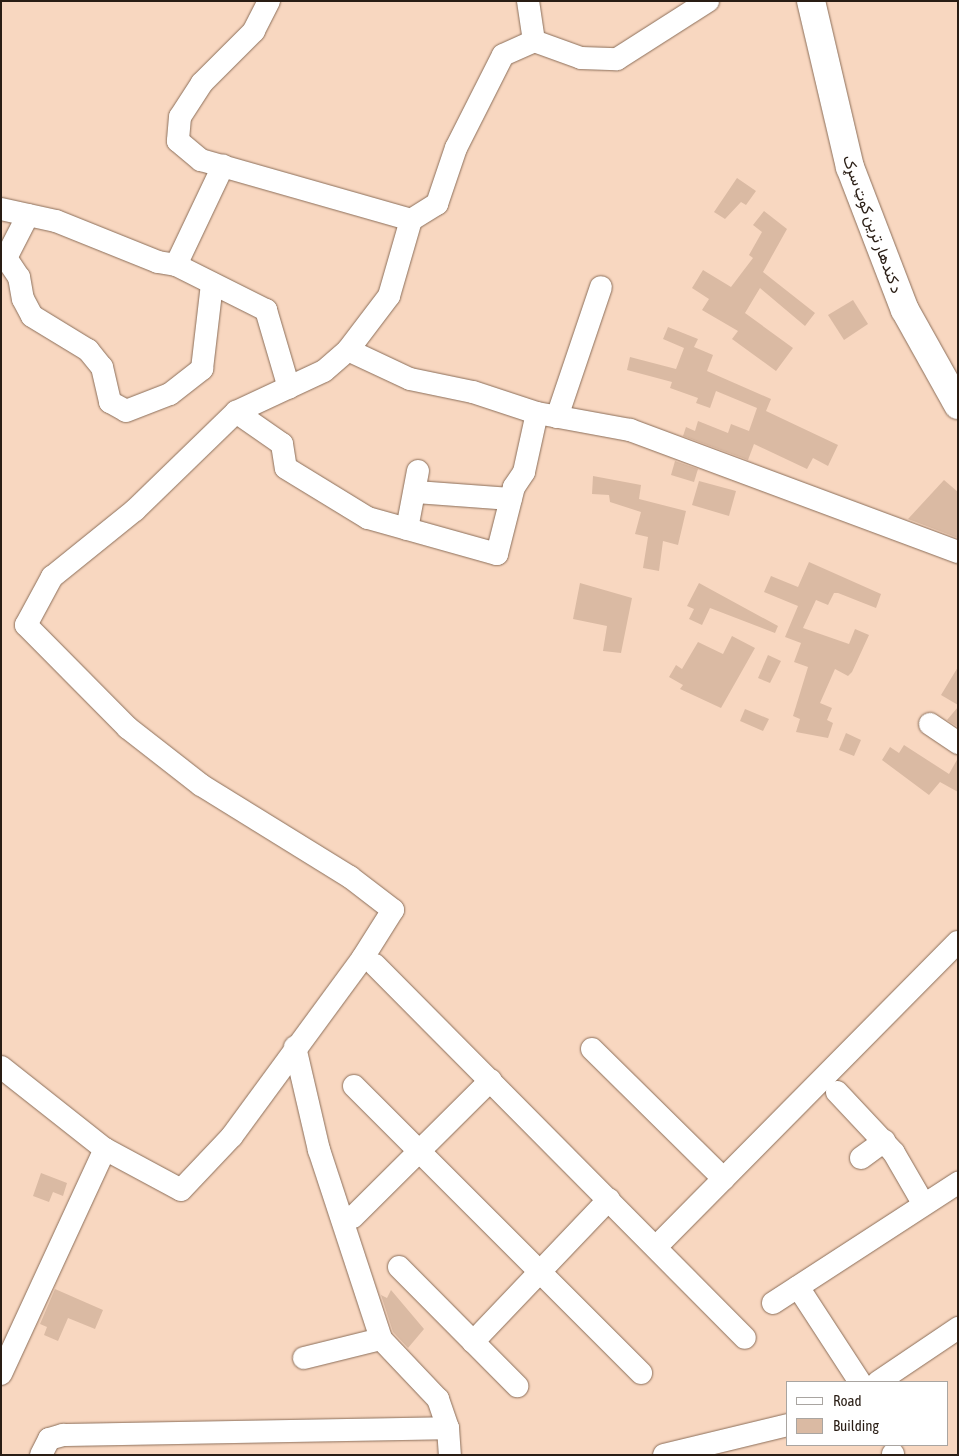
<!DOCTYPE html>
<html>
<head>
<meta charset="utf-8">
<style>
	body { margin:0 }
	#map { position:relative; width:959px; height:1456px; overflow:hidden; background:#f8d7c0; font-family:"Asap Condensed",Vazirmatn,sans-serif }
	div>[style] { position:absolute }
	.building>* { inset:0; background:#dabaa3 }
	.roads { filter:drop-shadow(0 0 1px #8b6e59) drop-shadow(0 0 1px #8b6e59) }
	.minor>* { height:22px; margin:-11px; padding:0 11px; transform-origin:11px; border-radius:11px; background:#fff }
	.major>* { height:28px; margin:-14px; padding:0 14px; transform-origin:14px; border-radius:14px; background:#fff }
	span { translate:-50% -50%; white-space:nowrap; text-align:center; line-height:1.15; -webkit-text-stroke:4px #fff; paint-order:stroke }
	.street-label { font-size:16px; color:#291d14 }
	.frame { position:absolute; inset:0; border:2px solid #291d14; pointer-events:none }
	.legend { position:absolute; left:786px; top:1381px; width:162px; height:65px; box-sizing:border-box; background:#fff; border:1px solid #a9a5a1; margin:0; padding:6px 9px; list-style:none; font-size:15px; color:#291d14 }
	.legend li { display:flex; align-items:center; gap:10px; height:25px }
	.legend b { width:25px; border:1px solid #a9a5a1 }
</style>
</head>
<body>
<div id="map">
	<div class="building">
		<div style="clip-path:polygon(737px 178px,756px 191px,746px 205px,741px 202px,725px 219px,714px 212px)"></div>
		<div style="clip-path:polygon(764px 211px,787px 229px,763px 272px,815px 313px,805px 326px,760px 288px,745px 313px,793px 348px,776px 371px,732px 339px,738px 331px,702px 310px,709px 299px,692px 288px,703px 270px,731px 287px,753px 258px,749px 255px,762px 232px,753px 225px)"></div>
		<div style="clip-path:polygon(853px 300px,868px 324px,844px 340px,828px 315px)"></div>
		<div style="clip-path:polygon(668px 327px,698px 339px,694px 347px,713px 355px,707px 371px,771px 399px,766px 411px,838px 445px,828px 466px,813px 458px,807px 469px,754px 444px,748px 460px,683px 436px,686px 427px,695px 431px,698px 421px,728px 433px,731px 424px,749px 431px,757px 408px,716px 391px,710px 408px,696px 403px,698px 398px,670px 388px,672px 382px,627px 370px,630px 357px,676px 369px,684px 348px,663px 339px)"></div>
		<div style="clip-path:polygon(675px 461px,698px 469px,694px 482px,671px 475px)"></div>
		<div style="clip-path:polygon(593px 476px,641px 485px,639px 499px,686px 511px,678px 545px,663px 541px,659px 571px,643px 568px,648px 537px,635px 534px,641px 512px,610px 502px,609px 495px,592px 494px)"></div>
		<div style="clip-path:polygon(944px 480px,958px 492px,958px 538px,908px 519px)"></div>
		<div style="clip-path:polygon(699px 481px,736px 491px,729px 516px,692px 505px)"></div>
		<div style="clip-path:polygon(809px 562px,881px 594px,876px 608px,838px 593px,834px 593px,828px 605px,816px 600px,803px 628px,849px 644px,855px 629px,869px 635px,852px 672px,848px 676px,835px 669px,820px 703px,832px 708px,827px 720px,833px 723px,828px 738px,796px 732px,800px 719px,793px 716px,808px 667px,794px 662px,801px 643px,785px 637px,798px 606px,764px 592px,771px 576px,798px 587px)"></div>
		<div style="clip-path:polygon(580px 583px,632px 598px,621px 653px,603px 651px,607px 626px,573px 619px)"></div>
		<div style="clip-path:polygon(699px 583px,778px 626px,775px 633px,710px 608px,702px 625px,689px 619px,694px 609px,687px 606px)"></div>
		<div style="clip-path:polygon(732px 636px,755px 648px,721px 708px,680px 689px,683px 685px,669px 677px,676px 665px,682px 669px,698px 642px,723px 654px)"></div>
		<div style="clip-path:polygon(768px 655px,781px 661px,770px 683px,758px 678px)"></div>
		<div style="clip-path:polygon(958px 667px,958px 705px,941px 695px)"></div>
		<div style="clip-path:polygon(958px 707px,958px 727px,947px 720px)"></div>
		<div style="clip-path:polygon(745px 709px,769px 719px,763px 731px,740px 721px)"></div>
		<div style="clip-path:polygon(846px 733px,861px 740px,854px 756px,839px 750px)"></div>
		<div style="clip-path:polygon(904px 745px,949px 774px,958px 758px,958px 792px,940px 782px,929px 795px,882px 760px,890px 747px,899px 753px)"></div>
		<div style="clip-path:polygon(41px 1173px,67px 1183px,63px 1196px,53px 1192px,49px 1202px,33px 1196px)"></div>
		<div style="clip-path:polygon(55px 1289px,103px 1310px,95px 1329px,68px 1318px,58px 1341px,44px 1335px,47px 1327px,40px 1324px)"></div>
		<div style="clip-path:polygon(391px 1290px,424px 1329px,408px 1348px,393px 1332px,381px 1295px,387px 1298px)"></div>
	</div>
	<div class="roads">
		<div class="minor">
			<div style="left:269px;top:1px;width:34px;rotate:117deg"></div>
			<div style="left:254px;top:31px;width:74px;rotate:135deg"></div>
			<div style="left:202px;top:83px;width:40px;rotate:122.9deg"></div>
			<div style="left:180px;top:117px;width:24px;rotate:95deg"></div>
			<div style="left:178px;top:141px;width:30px;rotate:40deg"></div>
			<div style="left:201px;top:160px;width:218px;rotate:15.9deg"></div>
			<div style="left:528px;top:1px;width:40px;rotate:81.5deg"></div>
			<div style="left:1px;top:209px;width:56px;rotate:12.3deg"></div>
			<div style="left:56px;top:221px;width:110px;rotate:21.9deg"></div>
			<div style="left:158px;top:262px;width:18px;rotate:9deg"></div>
			<div style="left:176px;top:265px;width:101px;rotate:26.6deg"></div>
			<div style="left:266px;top:310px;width:81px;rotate:73.6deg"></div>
			<div style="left:28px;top:215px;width:48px;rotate:117.1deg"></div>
			<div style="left:6px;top:258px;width:23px;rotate:56deg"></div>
			<div style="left:19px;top:277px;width:22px;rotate:80deg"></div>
			<div style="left:23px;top:299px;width:19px;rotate:62deg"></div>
			<div style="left:32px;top:316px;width:66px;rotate:31.3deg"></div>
			<div style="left:88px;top:350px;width:22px;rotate:51deg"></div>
			<div style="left:102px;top:367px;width:36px;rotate:77deg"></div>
			<div style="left:110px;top:402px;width:18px;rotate:29deg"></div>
			<div style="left:126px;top:411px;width:47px;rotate:-21.1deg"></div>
			<div style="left:170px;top:394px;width:41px;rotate:-38deg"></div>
			<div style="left:202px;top:369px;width:86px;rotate:-83.3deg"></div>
			<div style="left:176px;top:265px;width:110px;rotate:-64.6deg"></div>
			<div style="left:348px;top:350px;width:68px;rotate:25.1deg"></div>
			<div style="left:410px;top:379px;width:64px;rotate:11.7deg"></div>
			<div style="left:473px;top:392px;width:67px;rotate:18.2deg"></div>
			<div style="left:537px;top:413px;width:95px;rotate:10.4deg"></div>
			<div style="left:630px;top:430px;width:350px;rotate:20.4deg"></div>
			<div style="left:236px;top:412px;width:56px;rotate:34.8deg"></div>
			<div style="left:282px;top:444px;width:24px;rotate:81deg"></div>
			<div style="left:286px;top:468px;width:96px;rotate:31.4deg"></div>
			<div style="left:368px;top:518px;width:134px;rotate:15.6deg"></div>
			<div style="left:497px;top:554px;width:69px;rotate:-75.8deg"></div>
			<div style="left:514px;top:487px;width:18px;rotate:-56deg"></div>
			<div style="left:524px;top:472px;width:60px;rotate:-77.6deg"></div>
			<div style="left:557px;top:417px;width:137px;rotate:-71.3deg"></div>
			<div style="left:416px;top:492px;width:95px;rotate:4.2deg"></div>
			<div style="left:407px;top:529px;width:59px;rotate:-79.3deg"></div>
			<div style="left:930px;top:724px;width:34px;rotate:34deg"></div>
			<div style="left:375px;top:965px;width:525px;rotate:45.23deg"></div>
			<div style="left:295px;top:1047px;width:106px;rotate:76.9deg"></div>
			<div style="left:319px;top:1150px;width:199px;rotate:71.8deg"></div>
			<div style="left:381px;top:1339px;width:83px;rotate:46.5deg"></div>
			<div style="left:438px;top:1399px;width:31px;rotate:71deg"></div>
			<div style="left:448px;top:1428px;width:27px;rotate:86deg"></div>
			<div style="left:592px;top:1049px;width:185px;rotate:44.6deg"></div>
			<div style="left:1px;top:1067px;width:132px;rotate:38.3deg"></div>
			<div style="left:105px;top:1149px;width:86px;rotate:28.3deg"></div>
			<div style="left:181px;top:1190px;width:74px;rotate:-46.6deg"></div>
			<div style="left:232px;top:1136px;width:220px;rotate:-53.7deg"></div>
			<div style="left:362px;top:959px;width:58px;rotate:-57.7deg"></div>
			<div style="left:393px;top:910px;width:54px;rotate:-142.5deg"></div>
			<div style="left:350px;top:877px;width:175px;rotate:-148.3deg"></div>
			<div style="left:201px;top:785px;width:93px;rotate:-142deg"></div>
			<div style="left:128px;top:728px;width:145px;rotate:-134.7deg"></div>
			<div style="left:26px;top:625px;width:55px;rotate:-61.6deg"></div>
			<div style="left:52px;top:577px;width:107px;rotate:-38.9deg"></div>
			<div style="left:135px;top:510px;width:141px;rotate:-44.1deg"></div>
			<div style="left:236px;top:412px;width:97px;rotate:-25deg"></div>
			<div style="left:324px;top:371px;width:32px;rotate:-41deg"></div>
			<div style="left:348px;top:350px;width:68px;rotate:-52.8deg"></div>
			<div style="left:389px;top:296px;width:79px;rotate:-73.9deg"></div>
			<div style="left:411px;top:220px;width:31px;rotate:-32deg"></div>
			<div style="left:437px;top:204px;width:59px;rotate:-71.3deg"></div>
			<div style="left:456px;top:148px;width:104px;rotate:-63.2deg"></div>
			<div style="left:503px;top:55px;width:34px;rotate:-24deg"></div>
			<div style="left:534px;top:41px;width:50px;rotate:19.9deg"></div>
			<div style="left:581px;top:58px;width:36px;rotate:2deg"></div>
			<div style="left:617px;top:59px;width:108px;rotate:-32.5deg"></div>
			<div style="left:354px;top:1086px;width:406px;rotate:45deg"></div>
			<div style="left:837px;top:1092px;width:83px;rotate:46.9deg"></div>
			<div style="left:894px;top:1153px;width:58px;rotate:59.9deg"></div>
			<div style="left:861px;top:1158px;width:29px;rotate:-36deg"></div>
			<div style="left:353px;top:1217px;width:194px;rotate:-44.8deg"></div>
			<div style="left:656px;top:1247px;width:429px;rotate:-45.3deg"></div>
			<div style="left:399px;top:1267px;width:168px;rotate:45.2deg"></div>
			<div style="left:798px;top:1287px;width:113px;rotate:56.9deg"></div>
			<div style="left:773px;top:1303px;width:221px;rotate:-33deg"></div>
			<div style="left:473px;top:1342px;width:197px;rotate:-46.4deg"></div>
			<div style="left:304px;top:1358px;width:79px;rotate:-13.9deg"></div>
			<div style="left:1px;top:1374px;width:248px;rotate:-65.2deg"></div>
			<div style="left:878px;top:1382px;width:97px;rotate:-34deg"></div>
			<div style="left:893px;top:1454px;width:1px;rotate:90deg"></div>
			<div style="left:41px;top:1455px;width:18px;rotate:-63deg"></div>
			<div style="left:49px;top:1439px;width:15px;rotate:-16deg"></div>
			<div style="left:63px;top:1435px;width:385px;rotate:-1deg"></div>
			<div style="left:664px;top:1455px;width:128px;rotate:-13.6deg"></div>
		</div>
		<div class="major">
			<div style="left:811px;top:1px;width:171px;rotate:76.8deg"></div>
			<div style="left:850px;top:167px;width:153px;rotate:69deg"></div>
			<div style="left:905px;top:310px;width:109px;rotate:60.8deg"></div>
		</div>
	</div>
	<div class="street-label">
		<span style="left:873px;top:224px;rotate:70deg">د کندهار ترين کوټ سړک</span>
	</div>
	<div class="frame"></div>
	<ul class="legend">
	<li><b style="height:6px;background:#fff"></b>Road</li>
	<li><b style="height:14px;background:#dabaa3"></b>Building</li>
	</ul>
</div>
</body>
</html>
